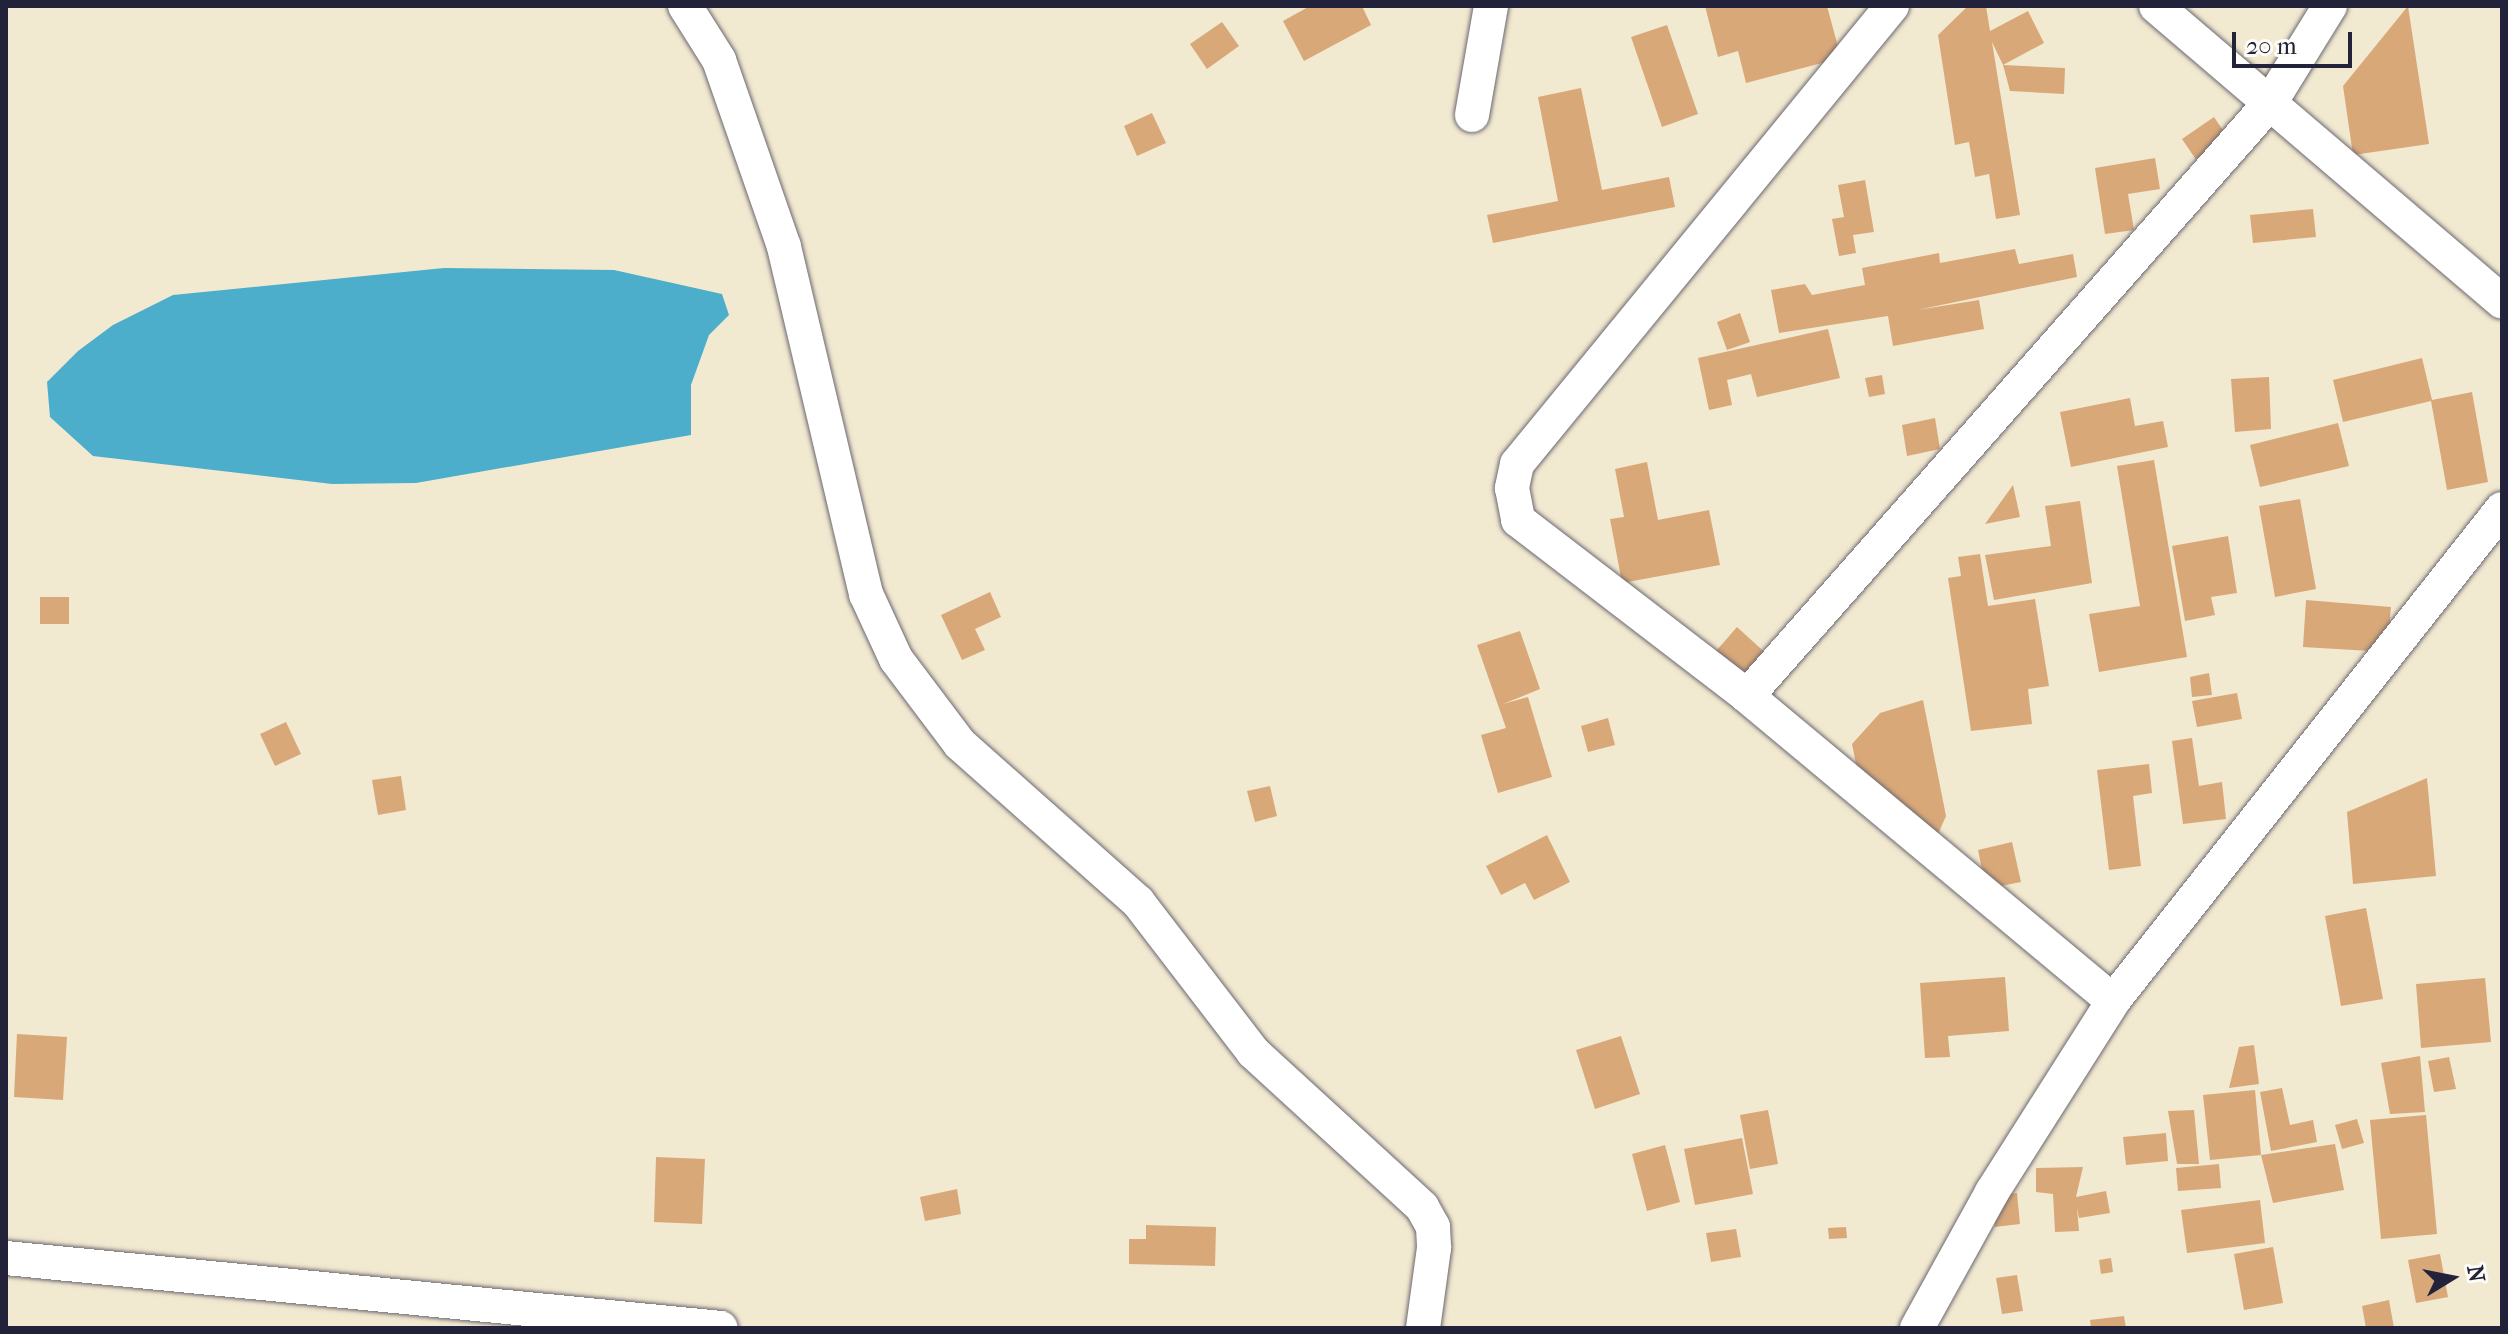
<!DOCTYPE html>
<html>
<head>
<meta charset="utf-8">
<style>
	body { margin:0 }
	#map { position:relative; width:2508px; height:1334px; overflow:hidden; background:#f2e9d1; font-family:"IM FELL French Canon",serif }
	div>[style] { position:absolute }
	.water>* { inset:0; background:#4caecb }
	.building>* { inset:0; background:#d9a879 }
	.roads { filter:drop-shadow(0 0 2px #6b6870) drop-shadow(0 0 2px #6b6870) }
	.street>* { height:34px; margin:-17px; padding:0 17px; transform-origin:17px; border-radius:17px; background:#fff }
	span { translate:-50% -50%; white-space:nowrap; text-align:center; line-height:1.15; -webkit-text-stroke:6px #fdfcf7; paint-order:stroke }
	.frame { position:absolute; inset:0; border:8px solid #22223b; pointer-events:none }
	.north { position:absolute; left:2412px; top:1238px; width:80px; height:80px; -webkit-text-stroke:6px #fdfcf7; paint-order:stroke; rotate:80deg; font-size:22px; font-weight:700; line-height:32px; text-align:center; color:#22223b }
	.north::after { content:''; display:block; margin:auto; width:28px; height:36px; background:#22223b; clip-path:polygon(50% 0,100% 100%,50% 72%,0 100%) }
	.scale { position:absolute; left:2232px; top:32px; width:120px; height:36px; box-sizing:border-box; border:4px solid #22223b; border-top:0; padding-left:10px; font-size:24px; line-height:28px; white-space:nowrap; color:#22223b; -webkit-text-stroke:6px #fdfcf7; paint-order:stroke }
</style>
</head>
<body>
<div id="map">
	<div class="water">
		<div style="clip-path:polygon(444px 268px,614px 270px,722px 294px,729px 315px,709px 335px,691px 385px,691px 435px,416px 483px,332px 484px,93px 456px,50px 417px,47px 382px,78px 351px,113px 325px,173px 295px)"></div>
	</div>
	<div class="building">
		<div style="clip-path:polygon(1310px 6px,1362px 6px,1371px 25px,1304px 61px,1283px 21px)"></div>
		<div style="clip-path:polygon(1705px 6px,1827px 6px,1841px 58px,1746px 83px,1738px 51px,1718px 57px)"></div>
		<div style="clip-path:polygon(1968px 6px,1986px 6px,1990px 31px,2028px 11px,2044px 43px,2003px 65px,1992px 42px,2020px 215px,1996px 219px,1989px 174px,1975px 177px,1969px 142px,1955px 145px,1938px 35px)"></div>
		<div style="clip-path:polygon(2408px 6px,2429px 144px,2353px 155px,2343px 86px)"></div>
		<div style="clip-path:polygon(1222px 22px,1239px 46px,1207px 69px,1190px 44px)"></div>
		<div style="clip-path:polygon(1667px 25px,1698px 114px,1662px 127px,1631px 37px)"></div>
		<div style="clip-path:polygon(2003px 65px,2065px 68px,2064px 94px,2010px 91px)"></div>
		<div style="clip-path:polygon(1581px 88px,1602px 190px,1669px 177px,1675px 207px,1493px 243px,1487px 215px,1558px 201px,1538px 97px)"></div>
		<div style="clip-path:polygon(1152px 113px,1166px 143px,1137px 156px,1124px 126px)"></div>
		<div style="clip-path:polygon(2214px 117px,2231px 142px,2199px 164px,2182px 139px)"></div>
		<div style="clip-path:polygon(2155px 158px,2160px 189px,2128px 194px,2134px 230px,2105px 234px,2095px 168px)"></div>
		<div style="clip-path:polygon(1865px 180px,1874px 232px,1853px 235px,1856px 253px,1839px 256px,1832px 219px,1844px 217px,1838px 185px)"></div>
		<div style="clip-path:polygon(2313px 209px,2316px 237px,2253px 243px,2250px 215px)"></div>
		<div style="clip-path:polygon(2015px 249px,2019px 264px,2073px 254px,2077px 277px,1917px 310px,1979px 300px,1984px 329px,1893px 346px,1888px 316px,1779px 333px,1771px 290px,1805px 284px,1812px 295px,1865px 285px,1862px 268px,1939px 253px,1940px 263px)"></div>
		<div style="clip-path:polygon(1740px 313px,1750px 342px,1727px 350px,1717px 322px)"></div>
		<div style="clip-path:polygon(1828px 329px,1840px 378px,1757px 397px,1751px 374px,1727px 380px,1732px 405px,1709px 410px,1698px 358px)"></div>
		<div style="clip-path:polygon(2422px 358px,2432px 400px,2472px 392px,2488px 482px,2447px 490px,2431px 401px,2343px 422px,2333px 380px)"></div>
		<div style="clip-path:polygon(1882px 375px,1885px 394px,1869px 397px,1865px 378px)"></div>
		<div style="clip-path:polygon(2269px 377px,2271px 429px,2235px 432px,2231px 379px)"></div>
		<div style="clip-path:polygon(2130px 398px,2135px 426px,2163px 421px,2168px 447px,2071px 467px,2060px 412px)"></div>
		<div style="clip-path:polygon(1935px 418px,1940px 449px,1907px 456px,1902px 425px)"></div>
		<div style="clip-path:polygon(2338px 423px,2349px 466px,2260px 487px,2250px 445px)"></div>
		<div style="clip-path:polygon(2154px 460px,2187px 657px,2099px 672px,2089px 614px,2140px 606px,2117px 466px)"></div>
		<div style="clip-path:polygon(1647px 462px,1658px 520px,1709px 510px,1720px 565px,1622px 583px,1610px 519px,1624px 517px,1615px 469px)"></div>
		<div style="clip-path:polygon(2013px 485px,2020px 517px,1985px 524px)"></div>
		<div style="clip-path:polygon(2300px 499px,2316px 589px,2275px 597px,2259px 506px)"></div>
		<div style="clip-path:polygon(2080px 501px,2092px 583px,1994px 600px,1985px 555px,2051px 546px,2045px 506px)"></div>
		<div style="clip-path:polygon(2228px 536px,2237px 593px,2211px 597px,2215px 615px,2185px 621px,2172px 546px)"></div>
		<div style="clip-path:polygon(1980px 554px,1988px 606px,2035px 599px,2049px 686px,2028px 689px,2032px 724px,1971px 731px,1948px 578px,1961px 576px,1958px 557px)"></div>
		<div style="clip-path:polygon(990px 592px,1001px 617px,975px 629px,985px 650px,962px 660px,941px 615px)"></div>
		<div style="clip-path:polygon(40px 597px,69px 597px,69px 624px,40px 624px)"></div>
		<div style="clip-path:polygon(2306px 600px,2391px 607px,2387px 652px,2303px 647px)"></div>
		<div style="clip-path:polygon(1737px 627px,1771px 658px,1744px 688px,1710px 658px)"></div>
		<div style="clip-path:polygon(1520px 631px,1540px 689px,1503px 704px,1528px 697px,1552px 777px,1498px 793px,1481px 735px,1506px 728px,1477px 645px)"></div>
		<div style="clip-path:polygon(2209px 673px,2212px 695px,2192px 697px,2190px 677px)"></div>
		<div style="clip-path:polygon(2237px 693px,2242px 719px,2197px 727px,2192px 701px)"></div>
		<div style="clip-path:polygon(1923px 700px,1946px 816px,1934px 843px,1859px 779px,1852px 744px,1880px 713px)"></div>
		<div style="clip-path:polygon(1608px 718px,1615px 745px,1588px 752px,1581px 726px)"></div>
		<div style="clip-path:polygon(286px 722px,301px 754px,275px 766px,260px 734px)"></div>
		<div style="clip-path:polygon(2192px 738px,2199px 786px,2222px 782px,2226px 819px,2183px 824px,2172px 741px)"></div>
		<div style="clip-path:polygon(2149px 764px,2152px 793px,2133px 796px,2141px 866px,2109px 870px,2097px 770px)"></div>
		<div style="clip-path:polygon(401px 776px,406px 810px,378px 815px,372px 780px)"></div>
		<div style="clip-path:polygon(2427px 778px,2436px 876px,2353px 884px,2347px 812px)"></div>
		<div style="clip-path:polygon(1270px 786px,1277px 816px,1255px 822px,1247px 791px)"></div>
		<div style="clip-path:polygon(1547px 835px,1570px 882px,1534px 900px,1525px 883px,1501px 895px,1486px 866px)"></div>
		<div style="clip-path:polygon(2012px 842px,2021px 882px,1986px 889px,1978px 850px)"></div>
		<div style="clip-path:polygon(2366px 908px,2383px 999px,2341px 1006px,2325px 916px)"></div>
		<div style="clip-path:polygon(2005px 977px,2009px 1031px,1948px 1036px,1950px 1057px,1925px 1058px,1920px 983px)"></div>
		<div style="clip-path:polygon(2485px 978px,2491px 1042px,2421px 1048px,2416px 984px)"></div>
		<div style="clip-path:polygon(17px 1034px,67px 1037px,63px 1100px,14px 1097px)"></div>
		<div style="clip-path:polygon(1621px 1036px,1640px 1094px,1595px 1109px,1576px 1050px)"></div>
		<div style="clip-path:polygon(2254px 1045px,2259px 1084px,2229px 1088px,2239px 1047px)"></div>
		<div style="clip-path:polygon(2420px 1056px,2425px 1112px,2390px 1114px,2381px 1063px)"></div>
		<div style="clip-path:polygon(2449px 1057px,2456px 1089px,2434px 1092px,2428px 1061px)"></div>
		<div style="clip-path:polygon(2282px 1088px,2290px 1125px,2313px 1120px,2317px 1142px,2271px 1151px,2260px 1092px)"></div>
		<div style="clip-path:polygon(2255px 1090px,2261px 1155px,2210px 1160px,2203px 1095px)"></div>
		<div style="clip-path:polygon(1768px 1110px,1778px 1164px,1750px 1169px,1740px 1115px)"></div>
		<div style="clip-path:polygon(2194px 1110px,2199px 1164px,2177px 1164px,2168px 1111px)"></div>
		<div style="clip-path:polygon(2426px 1115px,2437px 1234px,2381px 1239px,2370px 1120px)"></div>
		<div style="clip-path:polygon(2357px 1119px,2364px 1143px,2342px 1149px,2335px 1125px)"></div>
		<div style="clip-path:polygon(2166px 1133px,2168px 1161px,2126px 1165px,2123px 1137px)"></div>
		<div style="clip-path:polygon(1742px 1138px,1753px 1194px,1695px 1205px,1684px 1149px)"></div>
		<div style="clip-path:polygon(2335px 1144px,2344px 1190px,2273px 1203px,2261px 1155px)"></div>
		<div style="clip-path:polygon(1665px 1145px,1680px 1202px,1647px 1211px,1632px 1154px)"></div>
		<div style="clip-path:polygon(656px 1157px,705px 1159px,702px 1224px,654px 1222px)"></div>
		<div style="clip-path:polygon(2219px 1164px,2221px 1188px,2178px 1191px,2176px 1168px)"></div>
		<div style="clip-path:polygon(2083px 1167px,2076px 1197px,2106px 1191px,2110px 1213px,2079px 1218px,2077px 1208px,2079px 1231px,2055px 1232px,2053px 1194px,2036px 1192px,2036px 1168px)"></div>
		<div style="clip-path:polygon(957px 1189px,961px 1214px,925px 1221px,920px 1197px)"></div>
		<div style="clip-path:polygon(2017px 1193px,2020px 1224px,1995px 1227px,1994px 1210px,2001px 1195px)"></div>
		<div style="clip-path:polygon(2260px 1200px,2265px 1243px,2187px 1253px,2181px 1210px)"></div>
		<div style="clip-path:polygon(1146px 1225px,1216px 1227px,1215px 1266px,1129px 1264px,1129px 1239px,1146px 1239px)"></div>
		<div style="clip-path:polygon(1846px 1227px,1847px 1238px,1829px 1239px,1828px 1228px)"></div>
		<div style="clip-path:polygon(1736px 1229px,1741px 1257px,1711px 1262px,1706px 1233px)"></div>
		<div style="clip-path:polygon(2273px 1247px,2283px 1303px,2244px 1310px,2234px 1254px)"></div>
		<div style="clip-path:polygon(2440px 1254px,2448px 1297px,2416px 1303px,2408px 1260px)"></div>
		<div style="clip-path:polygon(2111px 1258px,2113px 1272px,2101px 1274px,2099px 1260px)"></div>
		<div style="clip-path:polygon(2017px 1275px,2023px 1311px,2002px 1314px,1996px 1278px)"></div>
		<div style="clip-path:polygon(2389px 1300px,2394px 1328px,2366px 1328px,2362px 1306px)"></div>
		<div style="clip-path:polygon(2124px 1316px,2126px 1328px,2091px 1328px,2090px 1320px)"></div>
	</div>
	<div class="roads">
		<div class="street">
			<div style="left:685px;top:6px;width:64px;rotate:57.8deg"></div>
			<div style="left:719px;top:60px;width:198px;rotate:70.8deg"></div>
			<div style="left:784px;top:247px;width:357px;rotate:76.7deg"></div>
			<div style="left:866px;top:594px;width:72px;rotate:65.2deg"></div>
			<div style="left:896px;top:659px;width:106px;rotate:53deg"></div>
			<div style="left:960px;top:744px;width:238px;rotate:41.6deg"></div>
			<div style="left:1138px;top:902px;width:189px;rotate:52.5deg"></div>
			<div style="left:1253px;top:1052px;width:229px;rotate:42.5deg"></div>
			<div style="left:1422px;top:1207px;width:23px;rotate:61deg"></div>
			<div style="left:1433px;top:1227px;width:21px;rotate:87deg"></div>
			<div style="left:1434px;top:1248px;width:81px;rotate:97.8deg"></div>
			<div style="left:1892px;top:6px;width:592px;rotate:129.31deg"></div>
			<div style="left:1517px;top:464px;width:25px;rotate:102deg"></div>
			<div style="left:1512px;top:488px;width:33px;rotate:79deg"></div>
			<div style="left:1518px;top:520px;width:289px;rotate:37.5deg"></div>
			<div style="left:1747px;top:696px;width:476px;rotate:39.8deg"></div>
			<div style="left:2156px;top:6px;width:455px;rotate:40.5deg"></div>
			<div style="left:1472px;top:115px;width:111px;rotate:-80.1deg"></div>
			<div style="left:1747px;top:696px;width:791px;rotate:-48.59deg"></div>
			<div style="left:2270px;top:103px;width:114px;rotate:-58.3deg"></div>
			<div style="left:6px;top:1258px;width:718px;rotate:5.59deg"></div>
			<div style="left:1917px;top:1328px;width:155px;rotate:-61.1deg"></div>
			<div style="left:1992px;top:1192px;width:226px;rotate:-57.6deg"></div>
			<div style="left:2113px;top:1001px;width:627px;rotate:-51.67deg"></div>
		</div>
	</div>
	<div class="frame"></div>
	<div class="north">N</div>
	<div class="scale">20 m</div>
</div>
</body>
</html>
